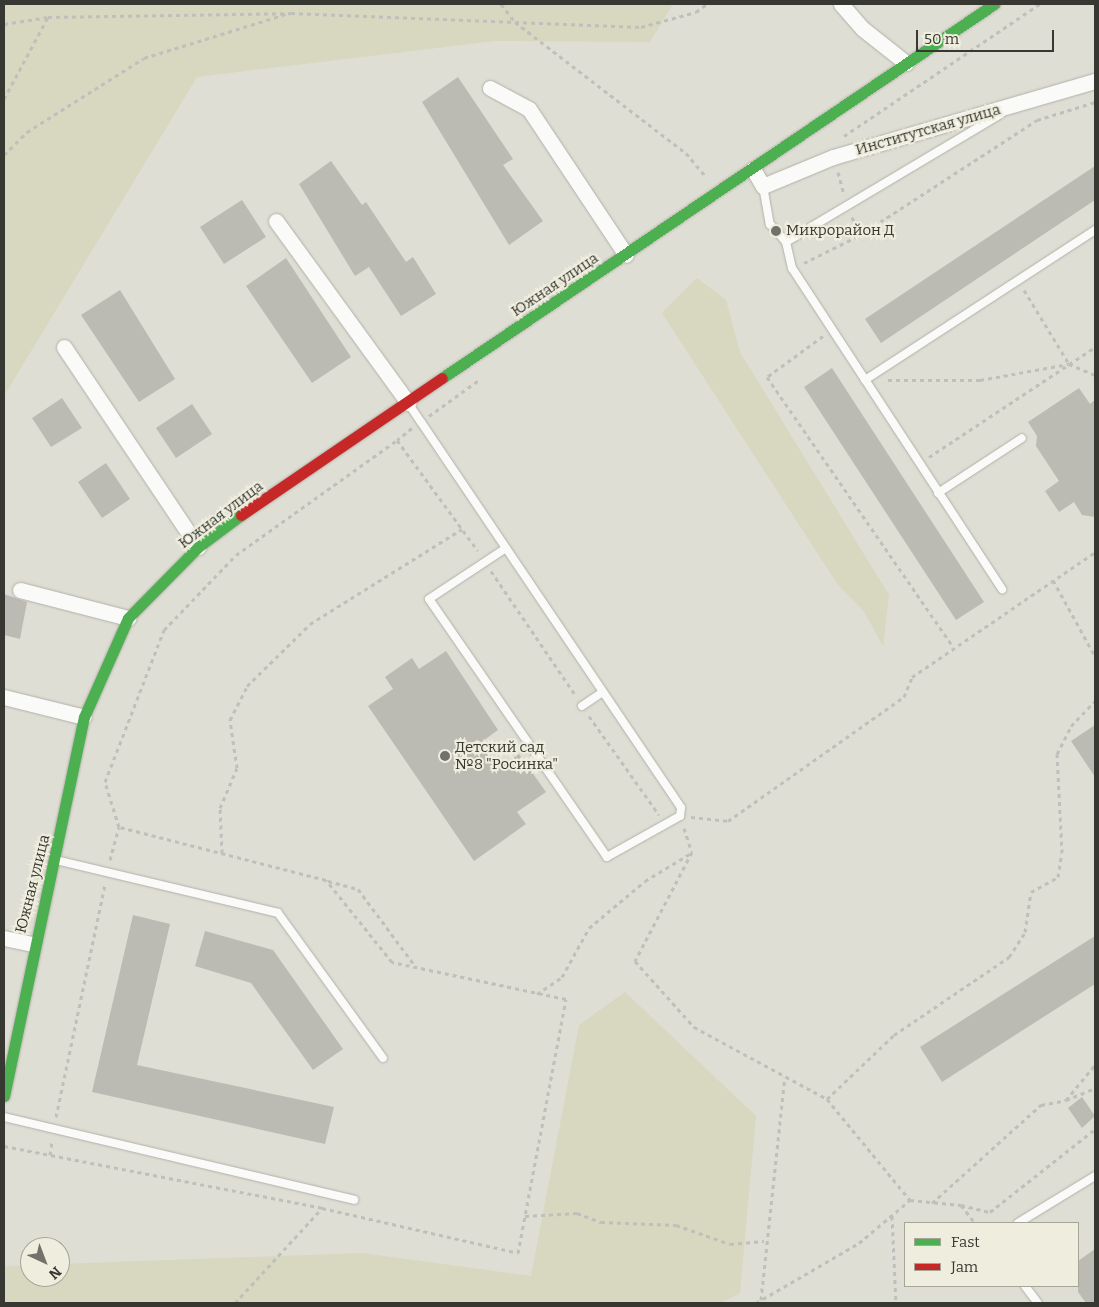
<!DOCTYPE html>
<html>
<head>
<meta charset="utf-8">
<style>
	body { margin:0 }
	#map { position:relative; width:1099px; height:1307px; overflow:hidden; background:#deded4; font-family:Bitter,serif }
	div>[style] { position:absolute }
	.green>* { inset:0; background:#d8d7bf }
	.building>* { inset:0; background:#bbbbb4 }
	.path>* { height:3px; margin-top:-1.5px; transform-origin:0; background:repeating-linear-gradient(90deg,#bfbfbc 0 4px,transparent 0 8px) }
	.roads { filter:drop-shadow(0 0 1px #b1b1aa) drop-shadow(0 0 1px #b1b1aa) }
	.lane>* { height:8px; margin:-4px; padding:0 4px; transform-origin:4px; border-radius:4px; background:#fafaf9 }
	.street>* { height:15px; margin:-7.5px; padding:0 7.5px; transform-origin:7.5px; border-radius:7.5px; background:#fafaf9 }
	.fast>* { height:11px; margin:-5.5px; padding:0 5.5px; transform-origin:5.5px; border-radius:5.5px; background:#4caf50 }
	.jam>* { height:11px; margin:-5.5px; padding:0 5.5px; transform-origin:5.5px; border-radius:5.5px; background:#c62828 }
	.dots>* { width:14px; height:14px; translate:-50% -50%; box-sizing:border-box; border:2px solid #efeede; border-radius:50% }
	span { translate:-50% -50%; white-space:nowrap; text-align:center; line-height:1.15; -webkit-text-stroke:4px #efeede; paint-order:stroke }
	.street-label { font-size:15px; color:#383832 }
	.poi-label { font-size:15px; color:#383832 }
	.left { translate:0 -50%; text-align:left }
	.frame { position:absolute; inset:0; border:5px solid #383832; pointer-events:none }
	.legend { position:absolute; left:904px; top:1222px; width:175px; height:65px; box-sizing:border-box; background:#efeede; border:1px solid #a6a599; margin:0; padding:6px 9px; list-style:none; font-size:15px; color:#383832 }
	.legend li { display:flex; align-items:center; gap:10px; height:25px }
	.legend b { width:25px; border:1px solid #a6a599 }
	.north { position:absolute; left:20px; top:1237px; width:50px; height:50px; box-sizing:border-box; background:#efeede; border:1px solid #a6a599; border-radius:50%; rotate:137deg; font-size:14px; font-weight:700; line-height:20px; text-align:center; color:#383832 }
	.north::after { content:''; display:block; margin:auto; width:18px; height:22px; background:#72726b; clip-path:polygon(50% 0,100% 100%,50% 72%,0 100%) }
	.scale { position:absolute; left:916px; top:30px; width:138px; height:22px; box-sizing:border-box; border:2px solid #383832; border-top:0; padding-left:6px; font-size:15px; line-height:18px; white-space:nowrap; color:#383832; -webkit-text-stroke:4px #efeede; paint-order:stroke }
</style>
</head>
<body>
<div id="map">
	<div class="green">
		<div style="clip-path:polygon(4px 4px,673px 4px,650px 42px,495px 41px,197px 77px,4px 396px)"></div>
		<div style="clip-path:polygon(697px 278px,726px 300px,740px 352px,889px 595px,883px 646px,863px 610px,838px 585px,662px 313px)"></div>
		<div style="clip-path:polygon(625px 992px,756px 1116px,740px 1293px,721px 1303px,4px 1303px,4px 1266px,30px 1265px,30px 1277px,60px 1277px,60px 1264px,362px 1253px,531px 1276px,579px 1025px)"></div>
	</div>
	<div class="building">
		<div style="clip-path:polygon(458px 77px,513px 159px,503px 165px,543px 221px,509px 245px,422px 102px)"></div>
		<div style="clip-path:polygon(331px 161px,362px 205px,366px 202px,406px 262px,413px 257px,436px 294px,401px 316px,369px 267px,355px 276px,299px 184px)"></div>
		<div style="clip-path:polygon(1095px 166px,1095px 200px,881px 343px,865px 319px)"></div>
		<div style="clip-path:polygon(242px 200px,266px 237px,224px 264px,200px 227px)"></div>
		<div style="clip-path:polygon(286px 258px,351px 357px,312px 383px,246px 286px)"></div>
		<div style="clip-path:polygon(120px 290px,175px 379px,139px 402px,81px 315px)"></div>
		<div style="clip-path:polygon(832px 368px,984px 602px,956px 620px,804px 387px)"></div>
		<div style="clip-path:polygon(1079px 388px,1090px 404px,1095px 400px,1095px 517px,1082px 515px,1074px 502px,1059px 512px,1045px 491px,1059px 481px,1036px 446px,1037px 436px,1028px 422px)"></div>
		<div style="clip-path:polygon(62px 398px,82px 428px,51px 447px,32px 418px)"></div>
		<div style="clip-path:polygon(192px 404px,212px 434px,176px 458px,156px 428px)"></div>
		<div style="clip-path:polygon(106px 463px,130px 499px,102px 518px,78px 482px)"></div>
		<div style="clip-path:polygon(4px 594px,27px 602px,20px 639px,4px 635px)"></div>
		<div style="clip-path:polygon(446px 651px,498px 730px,480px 743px,498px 769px,519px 754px,546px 792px,517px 812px,526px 824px,474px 861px,368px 706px,393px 689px,385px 677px,412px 658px,419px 669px)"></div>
		<div style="clip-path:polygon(1095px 725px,1095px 777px,1071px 741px)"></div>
		<div style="clip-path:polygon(133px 915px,170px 924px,137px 1065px,334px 1107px,325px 1144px,92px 1092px)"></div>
		<div style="clip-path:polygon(205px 931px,273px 950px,343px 1049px,313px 1070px,251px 983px,195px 966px)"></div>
		<div style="clip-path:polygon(1095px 936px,1095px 984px,942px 1082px,920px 1047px)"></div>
		<div style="clip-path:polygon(1082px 1097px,1095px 1116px,1082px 1128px,1068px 1108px)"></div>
		<div style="clip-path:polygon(1095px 1249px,1095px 1303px,1086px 1303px,1078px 1292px,1078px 1261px)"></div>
	</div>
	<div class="path">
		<div style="left:501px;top:4px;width:23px;rotate:52deg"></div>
		<div style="left:515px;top:22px;width:126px;rotate:2.3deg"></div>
		<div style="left:641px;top:27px;width:57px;rotate:-15.3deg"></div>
		<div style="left:696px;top:12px;width:14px;rotate:-36deg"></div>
		<div style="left:4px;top:24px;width:45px;rotate:-9deg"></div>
		<div style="left:48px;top:17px;width:243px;rotate:-0.9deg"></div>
		<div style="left:291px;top:13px;width:224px;rotate:2.3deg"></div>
		<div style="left:515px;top:22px;width:215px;rotate:37.5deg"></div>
		<div style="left:686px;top:153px;width:30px;rotate:50deg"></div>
		<div style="left:4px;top:99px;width:93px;rotate:-61.8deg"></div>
		<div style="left:844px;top:136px;width:236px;rotate:-34deg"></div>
		<div style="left:4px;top:155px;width:33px;rotate:-45deg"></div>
		<div style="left:27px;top:132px;width:138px;rotate:-32.3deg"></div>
		<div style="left:144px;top:58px;width:149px;rotate:-17.2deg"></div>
		<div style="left:838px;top:172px;width:24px;rotate:75deg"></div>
		<div style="left:852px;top:217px;width:20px;rotate:66deg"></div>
		<div style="left:804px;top:263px;width:63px;rotate:-26.6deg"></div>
		<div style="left:860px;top:235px;width:211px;rotate:-33deg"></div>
		<div style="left:1037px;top:120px;width:61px;rotate:-17.2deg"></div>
		<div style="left:1024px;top:290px;width:87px;rotate:58.7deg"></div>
		<div style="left:823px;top:336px;width:69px;rotate:143.8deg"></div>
		<div style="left:767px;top:377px;width:328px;rotate:55.4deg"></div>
		<div style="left:888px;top:380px;width:92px"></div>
		<div style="left:980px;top:380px;width:90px;rotate:-10.2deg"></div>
		<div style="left:1069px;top:364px;width:28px;rotate:23deg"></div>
		<div style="left:429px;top:416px;width:62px;rotate:-35.8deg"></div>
		<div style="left:412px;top:428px;width:19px;rotate:141deg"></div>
		<div style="left:397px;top:440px;width:137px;rotate:53.9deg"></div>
		<div style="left:929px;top:457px;width:199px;rotate:-33.5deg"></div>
		<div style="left:491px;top:571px;width:151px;rotate:55.8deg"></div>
		<div style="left:1053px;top:580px;width:87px;rotate:61.1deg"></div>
		<div style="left:589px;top:716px;width:121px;rotate:54.7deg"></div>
		<div style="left:691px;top:817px;width:37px;rotate:6deg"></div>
		<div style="left:728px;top:821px;width:215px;rotate:-35.2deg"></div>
		<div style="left:904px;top:697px;width:22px;rotate:-68deg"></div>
		<div style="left:912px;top:677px;width:222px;rotate:-34.3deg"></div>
		<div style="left:684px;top:828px;width:25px;rotate:72deg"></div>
		<div style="left:692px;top:852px;width:123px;rotate:117.6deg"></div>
		<div style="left:635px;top:961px;width:89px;rotate:48.2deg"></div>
		<div style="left:694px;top:1027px;width:151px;rotate:28.4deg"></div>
		<div style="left:827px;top:1099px;width:131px;rotate:50.6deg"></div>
		<div style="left:222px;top:853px;width:45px;rotate:-92.5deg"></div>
		<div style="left:220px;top:808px;width:43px;rotate:-67deg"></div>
		<div style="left:237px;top:768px;width:49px;rotate:-98.3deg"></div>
		<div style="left:230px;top:720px;width:38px;rotate:-63deg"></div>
		<div style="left:247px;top:686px;width:88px;rotate:-44.5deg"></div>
		<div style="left:310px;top:624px;width:179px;rotate:-32deg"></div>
		<div style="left:110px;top:860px;width:34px;rotate:-75deg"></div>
		<div style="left:119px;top:827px;width:47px;rotate:-107.3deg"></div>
		<div style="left:105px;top:782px;width:163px;rotate:-68.8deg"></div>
		<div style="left:164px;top:630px;width:104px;rotate:-46.2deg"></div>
		<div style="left:236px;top:555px;width:198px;rotate:-35.5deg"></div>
		<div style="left:328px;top:881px;width:31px;rotate:15deg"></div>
		<div style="left:358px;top:889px;width:97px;rotate:53.4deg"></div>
		<div style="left:537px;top:994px;width:30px;rotate:-34deg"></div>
		<div style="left:562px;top:977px;width:56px;rotate:-61.1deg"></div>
		<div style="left:589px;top:928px;width:73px;rotate:-40deg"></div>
		<div style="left:645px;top:881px;width:54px;rotate:-31.3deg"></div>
		<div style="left:827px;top:1099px;width:93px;rotate:-43.7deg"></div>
		<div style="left:894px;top:1035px;width:139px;rotate:-34.1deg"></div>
		<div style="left:1009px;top:957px;width:30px;rotate:-57deg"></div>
		<div style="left:1025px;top:932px;width:40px;rotate:-81.5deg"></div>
		<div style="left:1031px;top:892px;width:31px;rotate:-29deg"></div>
		<div style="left:1058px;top:877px;width:24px;rotate:-81deg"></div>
		<div style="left:1062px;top:853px;width:99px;rotate:-92.9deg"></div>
		<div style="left:1057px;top:754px;width:31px;rotate:-63deg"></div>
		<div style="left:1071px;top:726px;width:35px;rotate:-46deg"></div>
		<div style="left:1066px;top:1100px;width:31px;rotate:-22deg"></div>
		<div style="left:56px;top:1117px;width:238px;rotate:-78.1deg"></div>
		<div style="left:4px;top:1146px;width:324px;rotate:11deg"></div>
		<div style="left:322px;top:1208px;width:201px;rotate:12.9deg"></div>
		<div style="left:518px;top:1253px;width:258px;rotate:-79.3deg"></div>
		<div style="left:566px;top:999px;width:178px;rotate:-168deg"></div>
		<div style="left:392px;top:962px;width:105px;rotate:-128.8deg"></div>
		<div style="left:326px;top:880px;width:214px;rotate:-165.6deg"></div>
		<div style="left:50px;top:1155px;width:14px;rotate:-82deg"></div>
		<div style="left:932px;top:1203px;width:147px;rotate:-42deg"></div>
		<div style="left:1041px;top:1105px;width:25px;rotate:-11deg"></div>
		<div style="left:1066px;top:1100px;width:45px;rotate:-50.4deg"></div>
		<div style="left:961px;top:1205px;width:30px;rotate:14deg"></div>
		<div style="left:990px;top:1212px;width:134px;rotate:-38.3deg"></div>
		<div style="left:525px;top:1216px;width:52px;rotate:-3.3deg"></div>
		<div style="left:577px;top:1213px;width:26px;rotate:21deg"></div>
		<div style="left:601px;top:1222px;width:75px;rotate:2.3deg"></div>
		<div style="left:676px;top:1225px;width:57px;rotate:19.4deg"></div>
		<div style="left:730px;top:1244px;width:34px;rotate:-5deg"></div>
		<div style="left:892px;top:1216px;width:87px;rotate:87.4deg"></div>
		<div style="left:761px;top:1300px;width:224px;rotate:-83.9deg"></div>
		<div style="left:235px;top:1303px;width:129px;rotate:-47.5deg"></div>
		<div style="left:756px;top:1303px;width:119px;rotate:-30.2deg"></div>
		<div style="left:859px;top:1243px;width:67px;rotate:-40.1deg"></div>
		<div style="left:910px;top:1200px;width:51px;rotate:5.6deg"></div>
		<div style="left:961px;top:1205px;width:23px;rotate:52deg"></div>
	</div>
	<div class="roads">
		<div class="lane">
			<div style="left:763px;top:186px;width:39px;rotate:80deg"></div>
			<div style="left:770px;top:224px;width:24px;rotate:48deg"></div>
			<div style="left:786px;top:242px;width:250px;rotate:-30.8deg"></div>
			<div style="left:786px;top:242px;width:27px;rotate:77deg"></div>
			<div style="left:792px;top:268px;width:384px;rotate:56.8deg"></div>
			<div style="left:865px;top:380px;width:275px;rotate:-33.1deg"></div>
			<div style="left:408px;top:403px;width:23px;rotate:56deg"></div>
			<div style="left:421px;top:422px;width:465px;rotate:56deg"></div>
			<div style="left:681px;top:808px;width:8px;rotate:97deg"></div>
			<div style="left:680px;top:816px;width:84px;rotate:150.7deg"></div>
			<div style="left:607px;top:857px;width:313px;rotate:-124.6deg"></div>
			<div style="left:429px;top:599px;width:92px;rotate:-33.5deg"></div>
			<div style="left:938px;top:493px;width:100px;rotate:-33.2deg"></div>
			<div style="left:582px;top:706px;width:25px;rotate:-34deg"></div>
			<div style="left:56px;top:860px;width:228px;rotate:13.4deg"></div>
			<div style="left:278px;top:913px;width:179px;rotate:54.1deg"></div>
			<div style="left:4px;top:1117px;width:360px;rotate:13.3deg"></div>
			<div style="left:1018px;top:1223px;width:90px;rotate:-31.4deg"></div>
			<div style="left:1025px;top:1286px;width:21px;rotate:53deg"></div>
		</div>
		<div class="street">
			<div style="left:841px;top:4px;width:33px;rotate:49deg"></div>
			<div style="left:863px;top:29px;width:55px;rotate:38.3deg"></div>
			<div style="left:490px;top:88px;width:44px;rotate:28.3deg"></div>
			<div style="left:529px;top:109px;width:175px;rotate:56.4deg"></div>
			<div style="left:753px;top:169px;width:20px;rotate:60deg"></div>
			<div style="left:763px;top:186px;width:76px;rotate:-22.5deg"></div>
			<div style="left:833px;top:157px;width:273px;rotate:-16.2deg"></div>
			<div style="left:276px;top:221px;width:225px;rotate:54deg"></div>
			<div style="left:64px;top:347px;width:241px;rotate:56.2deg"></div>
			<div style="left:20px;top:590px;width:112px;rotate:14.5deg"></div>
			<div style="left:4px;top:697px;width:82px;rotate:14deg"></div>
			<div style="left:4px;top:938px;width:30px;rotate:12deg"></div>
		</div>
		<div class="fast">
			<div style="left:442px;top:378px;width:667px;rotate:-34.12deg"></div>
			<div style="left:4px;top:1096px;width:387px;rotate:-78.1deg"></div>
			<div style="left:84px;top:717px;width:108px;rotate:-66deg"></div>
			<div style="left:128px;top:618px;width:100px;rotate:-45.4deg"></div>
			<div style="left:198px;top:547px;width:54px;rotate:-36.7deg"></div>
		</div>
		<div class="jam">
			<div style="left:241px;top:515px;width:243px;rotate:-34.3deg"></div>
		</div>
	</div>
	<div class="dots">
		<div style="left:776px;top:231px;background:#72726b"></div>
		<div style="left:445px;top:756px;background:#72726b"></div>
	</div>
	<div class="street-label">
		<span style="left:928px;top:130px;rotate:-16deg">Институтская улица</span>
		<span style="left:555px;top:285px;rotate:-34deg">Южная улица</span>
		<span style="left:221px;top:515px;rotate:-37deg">Южная улица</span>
		<span style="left:33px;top:884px;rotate:-76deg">Южная улица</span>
	</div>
	<div class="poi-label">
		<span class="left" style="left:786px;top:231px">Микрорайон Д</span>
		<span class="left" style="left:455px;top:756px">Детский сад<br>№8 "Росинка"</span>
	</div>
	<div class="frame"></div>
	<ul class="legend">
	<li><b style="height:6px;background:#4caf50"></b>Fast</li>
	<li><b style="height:6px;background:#c62828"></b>Jam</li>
	</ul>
	<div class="north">N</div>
	<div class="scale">50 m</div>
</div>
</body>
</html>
